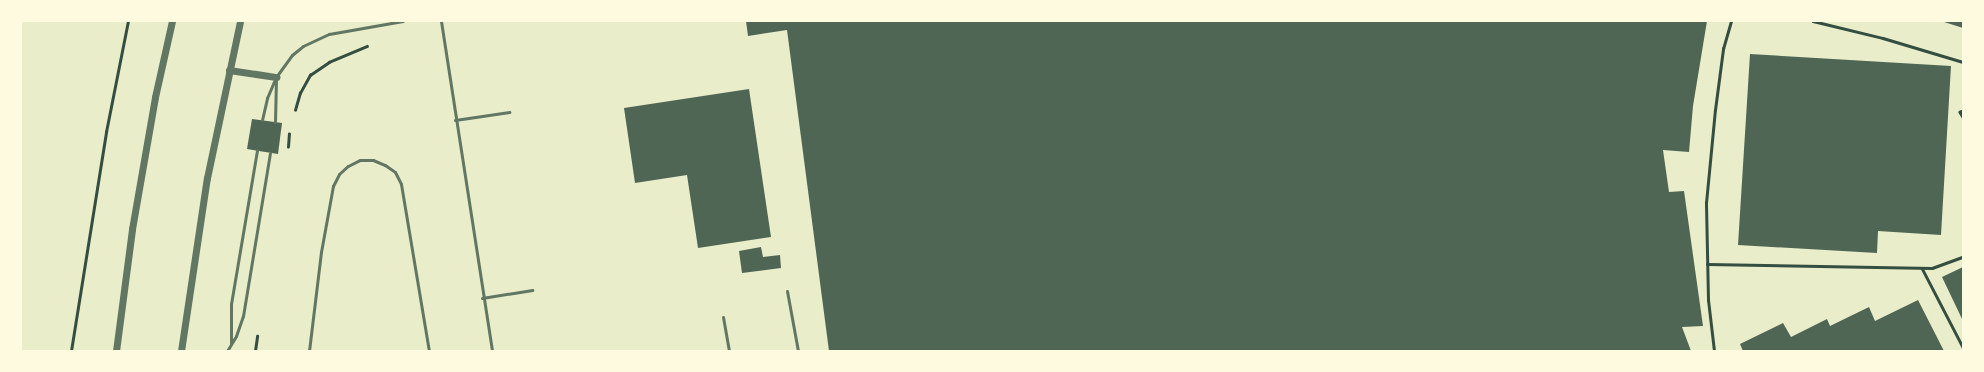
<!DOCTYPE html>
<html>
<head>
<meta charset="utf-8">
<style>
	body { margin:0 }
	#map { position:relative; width:1984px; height:372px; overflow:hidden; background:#e9edc9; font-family:Arial,sans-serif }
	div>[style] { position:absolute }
	.building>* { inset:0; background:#4f6655 }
	.path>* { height:2.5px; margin:-1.25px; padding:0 1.25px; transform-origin:1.25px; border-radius:1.25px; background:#344e41 }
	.service>* { height:3px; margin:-1.5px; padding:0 1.5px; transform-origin:1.5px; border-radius:1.5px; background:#617663 }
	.tertiary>* { height:7px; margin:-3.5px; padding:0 3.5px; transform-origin:3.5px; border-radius:3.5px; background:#617663 }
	span { translate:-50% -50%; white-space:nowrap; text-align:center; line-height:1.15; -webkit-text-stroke:3px #fefae0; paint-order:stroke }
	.frame { position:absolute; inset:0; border:22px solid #fefae0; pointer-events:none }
</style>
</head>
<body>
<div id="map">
	<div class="building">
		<div style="clip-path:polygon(746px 21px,1707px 21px,1693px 106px,1689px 152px,1663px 150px,1669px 192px,1684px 191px,1703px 326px,1682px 327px,1691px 351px,829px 351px,787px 30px,748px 36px)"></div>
		<div style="clip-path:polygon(1941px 21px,1963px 21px,1963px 28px)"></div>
		<div style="clip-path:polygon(1750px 54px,1951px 66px,1941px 235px,1878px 231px,1877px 253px,1738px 245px)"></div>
		<div style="clip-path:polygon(749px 89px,771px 237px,698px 248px,687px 175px,635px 183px,624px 108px)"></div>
		<div style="clip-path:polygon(252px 119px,282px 123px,278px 154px,247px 149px)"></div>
		<div style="clip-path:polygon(761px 247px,763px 257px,780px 255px,781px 268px,742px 273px,739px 251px)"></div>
		<div style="clip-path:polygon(1963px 267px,1963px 321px,1942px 277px)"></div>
		<div style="clip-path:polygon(1918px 300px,1944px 351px,1743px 351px,1740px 344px,1783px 323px,1791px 337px,1827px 319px,1830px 326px,1869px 307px,1875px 321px)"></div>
	</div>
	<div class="path">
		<div style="left:1813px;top:21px;width:72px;rotate:13.7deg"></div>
		<div style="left:1883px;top:38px;width:84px;rotate:16.7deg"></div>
		<div style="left:295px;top:110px;width:18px;rotate:-74deg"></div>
		<div style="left:300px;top:93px;width:21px;rotate:-61deg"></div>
		<div style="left:310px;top:75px;width:23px;rotate:-34deg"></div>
		<div style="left:329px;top:62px;width:41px;rotate:-22.8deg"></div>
		<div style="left:1963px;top:111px;width:3px;rotate:162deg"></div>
		<div style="left:1960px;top:112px;width:6px;rotate:59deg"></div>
		<div style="left:288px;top:147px;width:13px;rotate:-86deg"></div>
		<div style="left:1707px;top:264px;width:225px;rotate:1deg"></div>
		<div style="left:1932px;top:268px;width:33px;rotate:-20deg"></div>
		<div style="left:1922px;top:268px;width:89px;rotate:62.6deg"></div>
		<div style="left:71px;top:351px;width:222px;rotate:-80.9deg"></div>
		<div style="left:106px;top:132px;width:113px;rotate:-78.8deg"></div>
		<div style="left:255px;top:351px;width:15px;rotate:-82deg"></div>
		<div style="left:1714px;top:351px;width:51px;rotate:-96.7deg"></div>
		<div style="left:1708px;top:300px;width:97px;rotate:-91.2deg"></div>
		<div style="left:1706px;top:203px;width:93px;rotate:-84.5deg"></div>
		<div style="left:1715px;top:110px;width:62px;rotate:-82.5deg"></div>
		<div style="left:1723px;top:49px;width:29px;rotate:-74deg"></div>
	</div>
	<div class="service">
		<div style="left:441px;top:21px;width:334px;rotate:81.2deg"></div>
		<div style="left:262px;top:120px;width:23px;rotate:-77deg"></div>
		<div style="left:267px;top:98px;width:23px;rotate:-67deg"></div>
		<div style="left:276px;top:77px;width:27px;rotate:-54deg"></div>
		<div style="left:292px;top:55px;width:14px;rotate:-39deg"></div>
		<div style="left:303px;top:46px;width:29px;rotate:-25deg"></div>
		<div style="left:329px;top:34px;width:75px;rotate:-10deg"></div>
		<div style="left:455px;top:120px;width:55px;rotate:-8.4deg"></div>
		<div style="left:275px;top:122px;width:44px;rotate:-88.7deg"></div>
		<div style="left:787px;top:291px;width:61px;rotate:79.6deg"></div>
		<div style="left:482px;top:298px;width:51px;rotate:-9.1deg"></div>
		<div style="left:723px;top:317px;width:35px;rotate:80deg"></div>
		<div style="left:231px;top:343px;width:39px;rotate:-90deg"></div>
		<div style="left:231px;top:304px;width:156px;rotate:-80.4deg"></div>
		<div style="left:227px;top:351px;width:17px;rotate:-59deg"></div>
		<div style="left:236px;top:336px;width:21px;rotate:-71deg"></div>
		<div style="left:243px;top:316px;width:165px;rotate:-80.6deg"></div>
		<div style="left:309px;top:351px;width:100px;rotate:-83.1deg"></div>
		<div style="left:321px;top:252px;width:67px;rotate:-79.7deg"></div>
		<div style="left:333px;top:186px;width:13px;rotate:-63deg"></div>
		<div style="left:339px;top:174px;width:12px;rotate:-42deg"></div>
		<div style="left:348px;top:166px;width:13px;rotate:-27deg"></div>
		<div style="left:360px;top:160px;width:13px"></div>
		<div style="left:373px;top:160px;width:13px;rotate:23deg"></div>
		<div style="left:385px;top:165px;width:12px;rotate:35deg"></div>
		<div style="left:395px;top:172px;width:13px;rotate:63deg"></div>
		<div style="left:401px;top:184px;width:169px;rotate:80.5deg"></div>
	</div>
	<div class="tertiary">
		<div style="left:229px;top:70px;width:48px;rotate:8.5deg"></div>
		<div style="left:116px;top:351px;width:123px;rotate:-82.5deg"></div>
		<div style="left:132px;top:229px;width:134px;rotate:-80.1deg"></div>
		<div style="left:155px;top:97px;width:78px;rotate:-77.4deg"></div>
		<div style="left:181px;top:351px;width:175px;rotate:-81.5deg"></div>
		<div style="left:207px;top:178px;width:160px;rotate:-78.1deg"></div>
	</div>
	<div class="frame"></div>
</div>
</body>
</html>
